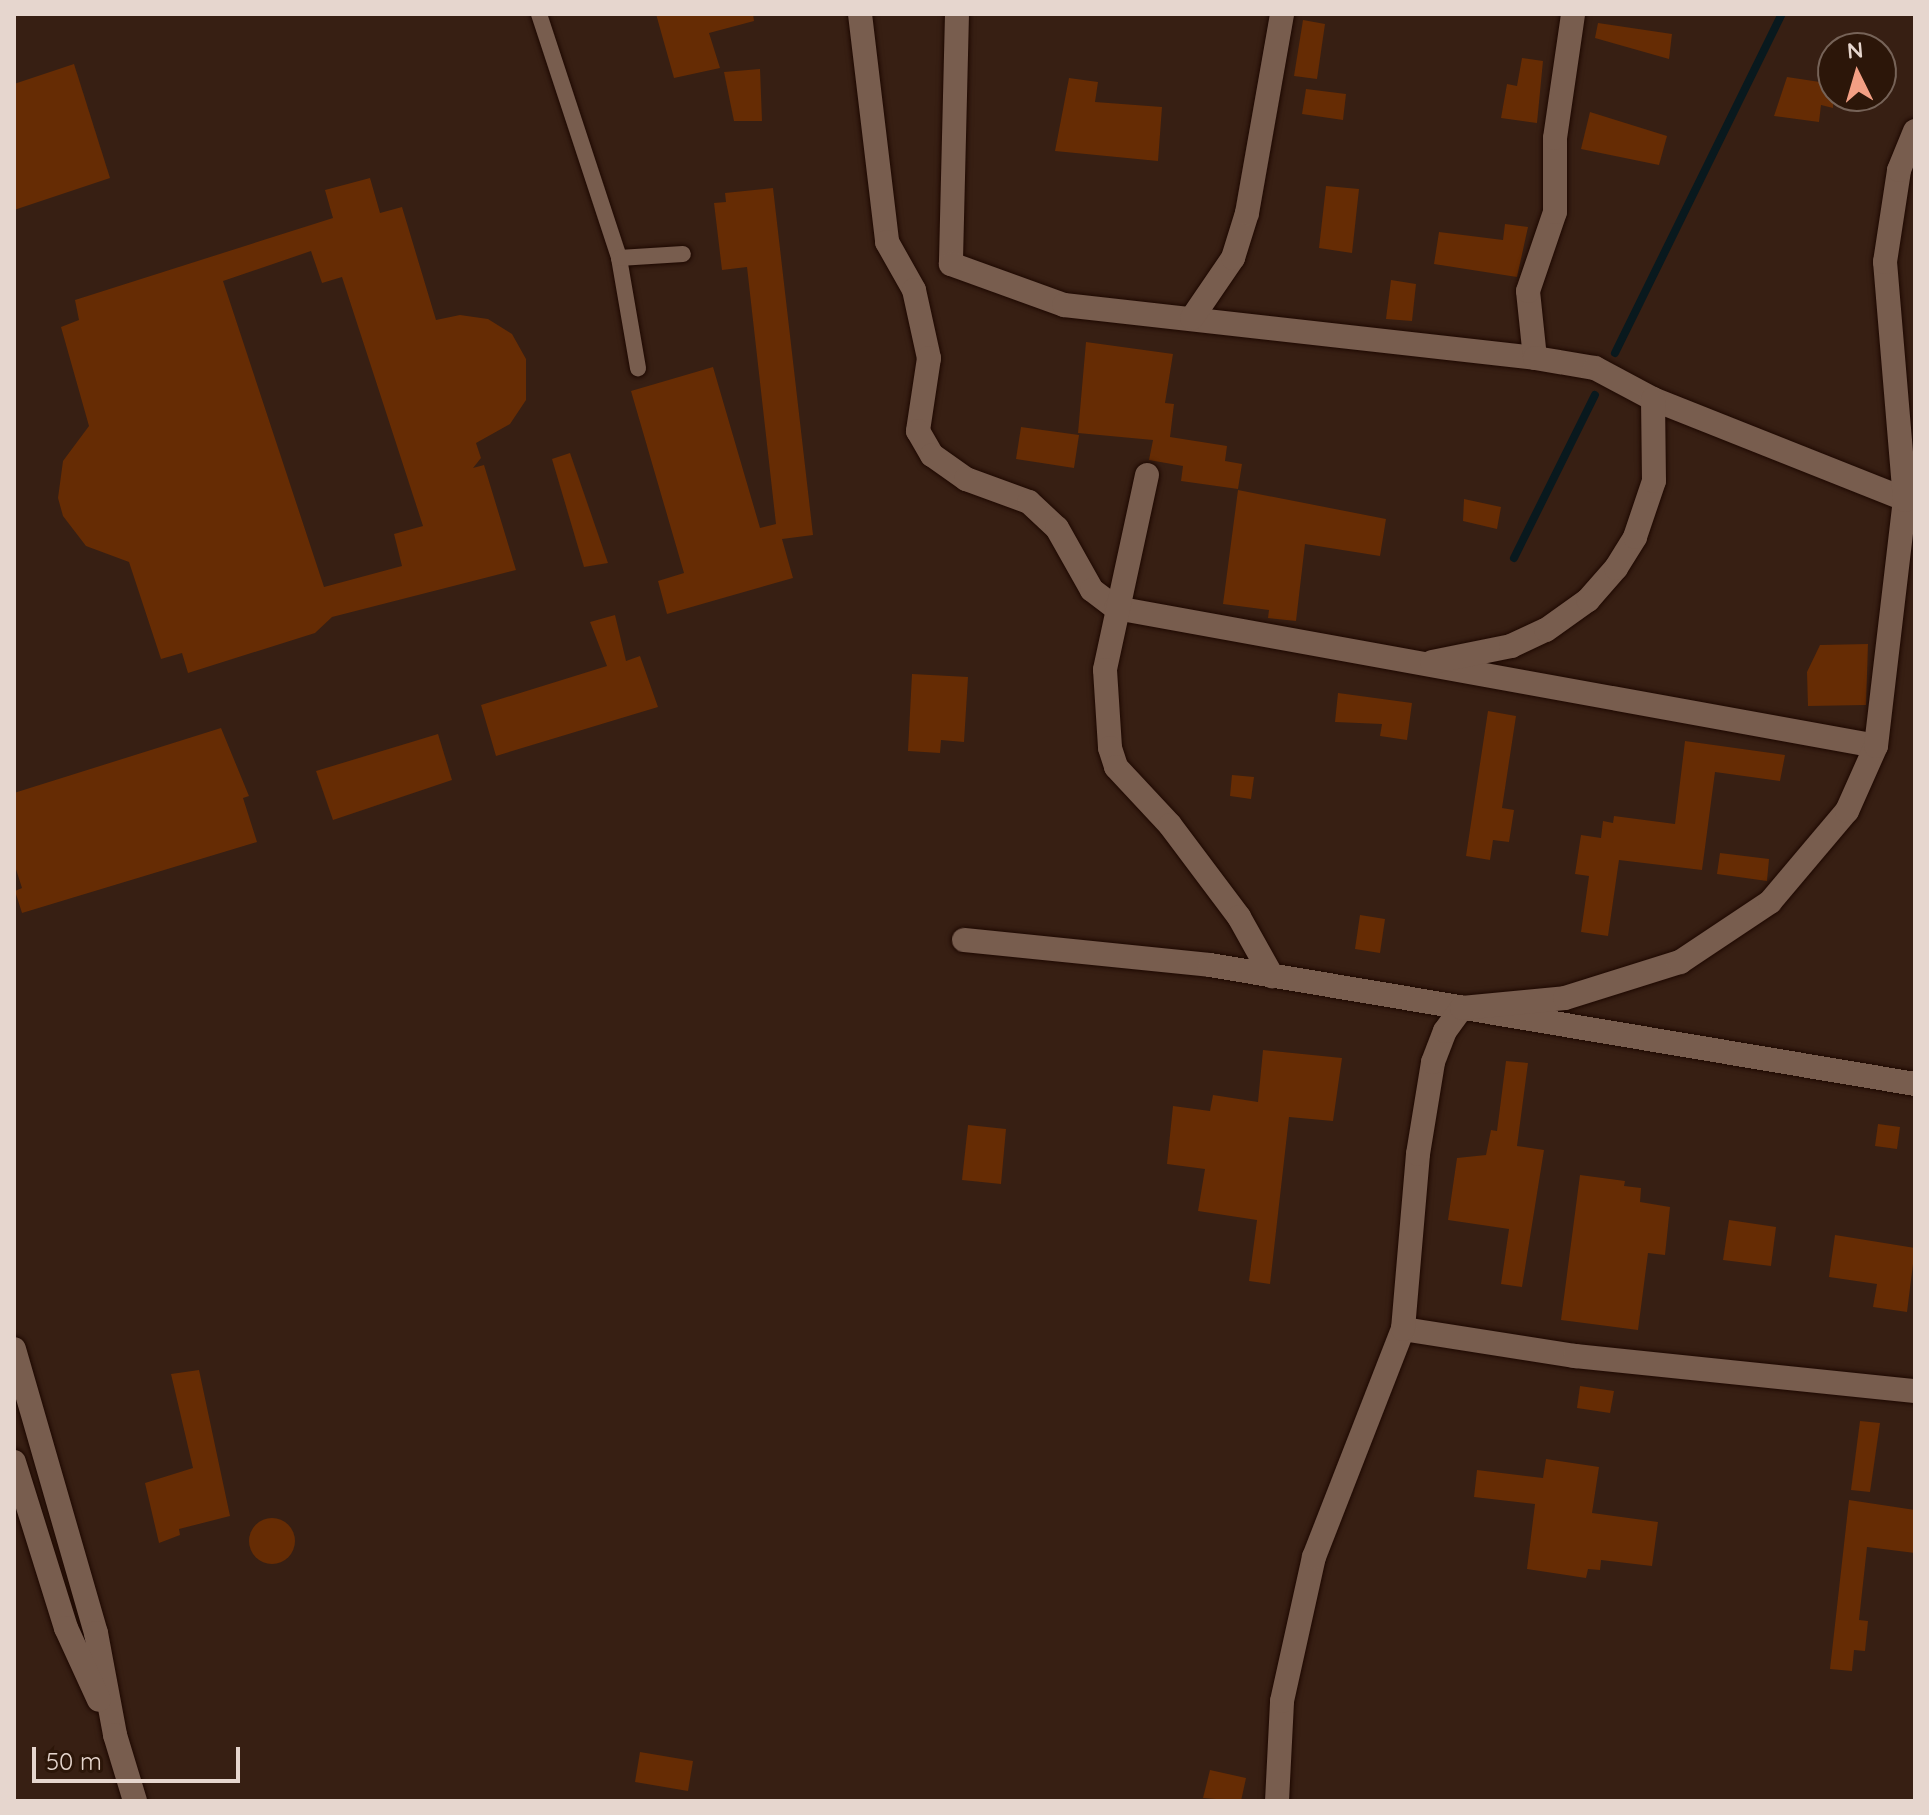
<!DOCTYPE html>
<html>
<head>
<meta charset="utf-8">
<style>
	body { margin:0 }
	#map { position:relative; width:1929px; height:1815px; overflow:hidden; background:#371f13; font-family:Quicksand,sans-serif }
	div>[style] { position:absolute }
	.stream>* { height:8px; margin:-4px; padding:0 4px; transform-origin:4px; border-radius:4px; background:#09191e }
	.building>* { inset:0; background:#662c04 }
	.round { border-radius:50% }
	.roads { filter:drop-shadow(0 0 2px #1d0801) drop-shadow(0 0 2px #1d0801) }
	.lane>* { height:16px; margin:-8px; padding:0 8px; transform-origin:8px; border-radius:8px; background:#785d4e }
	.street>* { height:24px; margin:-12px; padding:0 12px; transform-origin:12px; border-radius:12px; background:#785d4e }
	.secondary>* { height:24px; margin:-12px; padding:0 12px; transform-origin:12px; border-radius:12px; background:#785d4e }
	span { translate:-50% -50%; white-space:nowrap; text-align:center; line-height:1.15; -webkit-text-stroke:8px #2c1609; paint-order:stroke }
	.frame { position:absolute; inset:0; border:16px solid #e6d6ce; pointer-events:none }
	.north { position:absolute; left:1817px; top:32px; width:80px; height:80px; box-sizing:border-box; background:#2c1609; border:2px solid #766358; border-radius:50%; rotate:355deg; font-size:22px; font-weight:700; line-height:32px; text-align:center; color:#e6d6ce }
	.north::after { content:''; display:block; margin:auto; width:28px; height:36px; background:#f39f84; clip-path:polygon(50% 0,100% 100%,50% 72%,0 100%) }
	.scale { position:absolute; left:32px; top:1747px; width:208px; height:36px; box-sizing:border-box; border:4px solid #e6d6ce; border-top:0; padding-left:10px; font-size:24px; line-height:28px; white-space:nowrap; color:#e6d6ce; -webkit-text-stroke:6px #2c1609; paint-order:stroke }
</style>
</head>
<body>
<div id="map">
	<div class="stream">
		<div style="left:1615px;top:353px;width:378px;rotate:-63.8deg"></div>
		<div style="left:1514px;top:558px;width:182px;rotate:-63.6deg"></div>
	</div>
	<div class="building">
		<div style="clip-path:polygon(656px 14px,753px 14px,754px 21px,709px 33px,720px 68px,674px 78px)"></div>
		<div style="clip-path:polygon(1303px 20px,1325px 24px,1317px 79px,1294px 76px)"></div>
		<div style="clip-path:polygon(1598px 23px,1672px 34px,1669px 59px,1595px 38px)"></div>
		<div style="clip-path:polygon(1522px 58px,1543px 61px,1537px 123px,1501px 118px,1507px 84px,1517px 86px)"></div>
		<div style="clip-path:polygon(74px 64px,110px 178px,14px 210px,14px 84px)"></div>
		<div style="clip-path:polygon(760px 69px,762px 121px,734px 121px,724px 72px)"></div>
		<div style="clip-path:polygon(1787px 77px,1833px 84px,1833px 108px,1821px 105px,1819px 122px,1774px 116px)"></div>
		<div style="clip-path:polygon(1069px 78px,1098px 82px,1095px 102px,1162px 107px,1158px 161px,1055px 151px)"></div>
		<div style="clip-path:polygon(1306px 89px,1346px 94px,1343px 120px,1302px 114px)"></div>
		<div style="clip-path:polygon(1590px 112px,1667px 136px,1659px 165px,1581px 149px)"></div>
		<div style="clip-path:polygon(evenodd,370px 178px,380px 213px,402px 207px,436px 320px,460px 315px,488px 319px,512px 334px,526px 359px,526px 400px,510px 424px,476px 443px,481px 458px,473px 468px,484px 465px,516px 570px,332px 617px,315px 633px,188px 673px,182px 653px,161px 659px,129px 562px,86px 546px,63px 516px,58px 498px,63px 461px,89px 426px,61px 327px,79px 320px,75px 300px,333px 218px,325px 190px,370px 178px,311px 251px,322px 283px,342px 277px,423px 526px,394px 534px,402px 566px,324px 587px,223px 281px,311px 251px)"></div>
		<div style="clip-path:polygon(1326px 186px,1359px 189px,1352px 253px,1319px 248px)"></div>
		<div style="clip-path:polygon(773px 188px,813px 535px,782px 539px,793px 578px,667px 614px,658px 581px,684px 573px,631px 391px,713px 367px,760px 528px,776px 524px,747px 267px,722px 270px,714px 203px,726px 202px,725px 193px)"></div>
		<div style="clip-path:polygon(1505px 224px,1528px 227px,1517px 277px,1434px 264px,1439px 232px,1503px 240px)"></div>
		<div style="clip-path:polygon(1391px 280px,1416px 284px,1412px 321px,1386px 319px)"></div>
		<div style="clip-path:polygon(1086px 342px,1173px 354px,1165px 403px,1174px 404px,1170px 437px,1227px 446px,1225px 461px,1242px 464px,1238px 489px,1181px 481px,1183px 466px,1149px 460px,1153px 440px,1078px 433px)"></div>
		<div style="clip-path:polygon(1021px 427px,1079px 435px,1074px 468px,1016px 459px)"></div>
		<div style="clip-path:polygon(570px 453px,608px 563px,584px 567px,552px 459px)"></div>
		<div style="clip-path:polygon(1238px 490px,1386px 519px,1380px 556px,1305px 544px,1296px 621px,1268px 618px,1269px 610px,1223px 604px)"></div>
		<div style="clip-path:polygon(1464px 499px,1501px 507px,1497px 529px,1463px 521px)"></div>
		<div style="clip-path:polygon(615px 615px,626px 661px,640px 656px,658px 707px,496px 756px,481px 705px,607px 666px,590px 622px)"></div>
		<div style="clip-path:polygon(1868px 644px,1866px 705px,1808px 706px,1807px 672px,1820px 645px)"></div>
		<div style="clip-path:polygon(912px 674px,968px 677px,964px 742px,941px 740px,940px 753px,908px 751px)"></div>
		<div style="clip-path:polygon(1338px 693px,1412px 703px,1407px 740px,1380px 736px,1382px 724px,1335px 722px)"></div>
		<div style="clip-path:polygon(1488px 711px,1516px 716px,1502px 808px,1514px 810px,1509px 842px,1493px 840px,1490px 860px,1466px 856px)"></div>
		<div style="clip-path:polygon(221px 728px,249px 796px,243px 798px,257px 842px,22px 913px,15px 891px,22px 888px,14px 863px,14px 793px)"></div>
		<div style="clip-path:polygon(438px 734px,452px 780px,333px 820px,316px 771px)"></div>
		<div style="clip-path:polygon(1685px 741px,1785px 755px,1780px 781px,1715px 772px,1702px 870px,1619px 860px,1608px 936px,1581px 932px,1589px 876px,1575px 874px,1581px 835px,1601px 838px,1603px 821px,1613px 823px,1614px 816px,1675px 824px)"></div>
		<div style="clip-path:polygon(1232px 775px,1254px 777px,1251px 799px,1230px 796px)"></div>
		<div style="clip-path:polygon(1720px 853px,1769px 859px,1767px 881px,1717px 874px)"></div>
		<div style="clip-path:polygon(1360px 915px,1385px 919px,1380px 953px,1355px 949px)"></div>
		<div style="clip-path:polygon(1263px 1050px,1342px 1058px,1333px 1121px,1289px 1117px,1270px 1284px,1249px 1281px,1257px 1220px,1198px 1211px,1205px 1169px,1167px 1164px,1173px 1106px,1210px 1111px,1213px 1095px,1258px 1102px)"></div>
		<div style="clip-path:polygon(1506px 1061px,1528px 1063px,1517px 1146px,1544px 1150px,1522px 1287px,1501px 1284px,1509px 1229px,1448px 1220px,1457px 1158px,1486px 1155px,1491px 1130px,1497px 1131px)"></div>
		<div style="clip-path:polygon(1878px 1124px,1900px 1127px,1897px 1149px,1875px 1146px)"></div>
		<div style="clip-path:polygon(968px 1125px,1006px 1129px,1001px 1184px,962px 1180px)"></div>
		<div style="clip-path:polygon(1580px 1175px,1625px 1181px,1624px 1186px,1641px 1188px,1640px 1202px,1670px 1207px,1665px 1255px,1648px 1253px,1638px 1330px,1561px 1320px)"></div>
		<div style="clip-path:polygon(1729px 1220px,1776px 1227px,1771px 1266px,1723px 1260px)"></div>
		<div style="clip-path:polygon(1835px 1235px,1915px 1248px,1907px 1312px,1873px 1307px,1877px 1284px,1829px 1277px)"></div>
		<div style="clip-path:polygon(199px 1370px,230px 1516px,179px 1529px,180px 1535px,159px 1543px,145px 1483px,193px 1468px,171px 1374px)"></div>
		<div style="clip-path:polygon(1580px 1386px,1614px 1391px,1610px 1413px,1577px 1408px)"></div>
		<div style="clip-path:polygon(1860px 1421px,1880px 1423px,1870px 1492px,1851px 1490px)"></div>
		<div style="clip-path:polygon(1546px 1459px,1599px 1467px,1592px 1513px,1658px 1522px,1652px 1566px,1601px 1560px,1600px 1570px,1588px 1569px,1586px 1578px,1527px 1569px,1535px 1504px,1474px 1497px,1477px 1470px,1543px 1478px)"></div>
		<div style="clip-path:polygon(1849px 1500px,1915px 1510px,1915px 1553px,1867px 1547px,1859px 1620px,1868px 1621px,1865px 1651px,1854px 1650px,1852px 1671px,1830px 1669px)"></div>
		<div class="round" style="left:249px;top:1518px;width:46px;height:46px"></div>
		<div style="clip-path:polygon(640px 1752px,693px 1761px,688px 1791px,635px 1782px)"></div>
		<div style="clip-path:polygon(1210px 1770px,1246px 1778px,1241px 1801px,1203px 1798px)"></div>
	</div>
	<div class="roads">
		<div class="lane">
			<div style="left:539px;top:14px;width:257px;rotate:71.8deg"></div>
			<div style="left:619px;top:258px;width:112px;rotate:80.2deg"></div>
			<div style="left:619px;top:258px;width:64px;rotate:-3.6deg"></div>
		</div>
		<div class="street">
			<div style="left:860px;top:14px;width:230px;rotate:83.2deg"></div>
			<div style="left:887px;top:242px;width:55px;rotate:60.6deg"></div>
			<div style="left:914px;top:290px;width:70px;rotate:77.6deg"></div>
			<div style="left:929px;top:358px;width:74px;rotate:98.6deg"></div>
			<div style="left:918px;top:431px;width:28px;rotate:60deg"></div>
			<div style="left:932px;top:455px;width:42px;rotate:35.2deg"></div>
			<div style="left:966px;top:479px;width:67px;rotate:20.1deg"></div>
			<div style="left:1029px;top:502px;width:38px;rotate:43deg"></div>
			<div style="left:1057px;top:528px;width:71px;rotate:60.6deg"></div>
			<div style="left:1092px;top:590px;width:30px;rotate:37deg"></div>
			<div style="left:1116px;top:608px;width:772px;rotate:10.29deg"></div>
			<div style="left:957px;top:14px;width:250px;rotate:91.4deg"></div>
			<div style="left:951px;top:264px;width:120px;rotate:19.9deg"></div>
			<div style="left:1064px;top:305px;width:474px;rotate:6.4deg"></div>
			<div style="left:1535px;top:358px;width:67px;rotate:-96deg"></div>
			<div style="left:1528px;top:291px;width:83px;rotate:-71.1deg"></div>
			<div style="left:1555px;top:212px;width:74px;rotate:-90deg"></div>
			<div style="left:1555px;top:138px;width:125px;rotate:-81.7deg"></div>
			<div style="left:1192px;top:318px;width:73px;rotate:-55.7deg"></div>
			<div style="left:1233px;top:258px;width:47px;rotate:-72.7deg"></div>
			<div style="left:1247px;top:213px;width:202px;rotate:-80deg"></div>
			<div style="left:1535px;top:358px;width:61px;rotate:9.5deg"></div>
			<div style="left:1595px;top:368px;width:66px;rotate:28.1deg"></div>
			<div style="left:1653px;top:399px;width:282px;rotate:21.7deg"></div>
			<div style="left:1147px;top:475px;width:199px;rotate:102.2deg"></div>
			<div style="left:1105px;top:670px;width:78px;rotate:86.3deg"></div>
			<div style="left:1110px;top:748px;width:20px;rotate:72deg"></div>
			<div style="left:1116px;top:767px;width:79px;rotate:47deg"></div>
			<div style="left:1170px;top:825px;width:115px;rotate:53.1deg"></div>
			<div style="left:1239px;top:917px;width:68px;rotate:60.8deg"></div>
			<div style="left:1432px;top:662px;width:81px;rotate:-11.4deg"></div>
			<div style="left:1511px;top:646px;width:38px;rotate:-25deg"></div>
			<div style="left:1546px;top:630px;width:52px;rotate:-35.5deg"></div>
			<div style="left:1588px;top:600px;width:43px;rotate:-48.8deg"></div>
			<div style="left:1616px;top:568px;width:36px;rotate:-58deg"></div>
			<div style="left:1635px;top:537px;width:59px;rotate:-71.3deg"></div>
			<div style="left:1654px;top:481px;width:82px;rotate:-90.7deg"></div>
			<div style="left:964px;top:940px;width:247px;rotate:5.8deg"></div>
			<div style="left:1210px;top:965px;width:715px;rotate:9.58deg"></div>
			<div style="left:1403px;top:1329px;width:174px;rotate:8.9deg"></div>
			<div style="left:1575px;top:1356px;width:342px;rotate:5.9deg"></div>
		</div>
		<div class="secondary">
			<div style="left:14px;top:1349px;width:296px;rotate:73.9deg"></div>
			<div style="left:96px;top:1633px;width:104px;rotate:79.4deg"></div>
			<div style="left:115px;top:1735px;width:69px;rotate:73.1deg"></div>
			<div style="left:14px;top:1462px;width:174px;rotate:72.6deg"></div>
			<div style="left:66px;top:1628px;width:79px;rotate:65.4deg"></div>
			<div style="left:1277px;top:1801px;width:100px;rotate:-87.1deg"></div>
			<div style="left:1282px;top:1701px;width:148px;rotate:-77.5deg"></div>
			<div style="left:1314px;top:1557px;width:245px;rotate:-68.7deg"></div>
			<div style="left:1403px;top:1329px;width:176px;rotate:-85.1deg"></div>
			<div style="left:1418px;top:1154px;width:93px;rotate:-80.7deg"></div>
			<div style="left:1433px;top:1062px;width:33px;rotate:-69deg"></div>
			<div style="left:1445px;top:1031px;width:29px;rotate:-54deg"></div>
			<div style="left:1462px;top:1008px;width:103px;rotate:-5.5deg"></div>
			<div style="left:1565px;top:998px;width:121px;rotate:-17.4deg"></div>
			<div style="left:1680px;top:962px;width:108px;rotate:-33.7deg"></div>
			<div style="left:1770px;top:902px;width:119px;rotate:-49.8deg"></div>
			<div style="left:1847px;top:811px;width:71px;rotate:-66deg"></div>
			<div style="left:1876px;top:746px;width:248px;rotate:-83.3deg"></div>
			<div style="left:1905px;top:500px;width:239px;rotate:-94.8deg"></div>
			<div style="left:1885px;top:262px;width:93px;rotate:-81.3deg"></div>
			<div style="left:1899px;top:170px;width:42px;rotate:-67.7deg"></div>
		</div>
	</div>
	<div class="frame"></div>
	<div class="north">N</div>
	<div class="scale">50 m</div>
</div>
</body>
</html>
